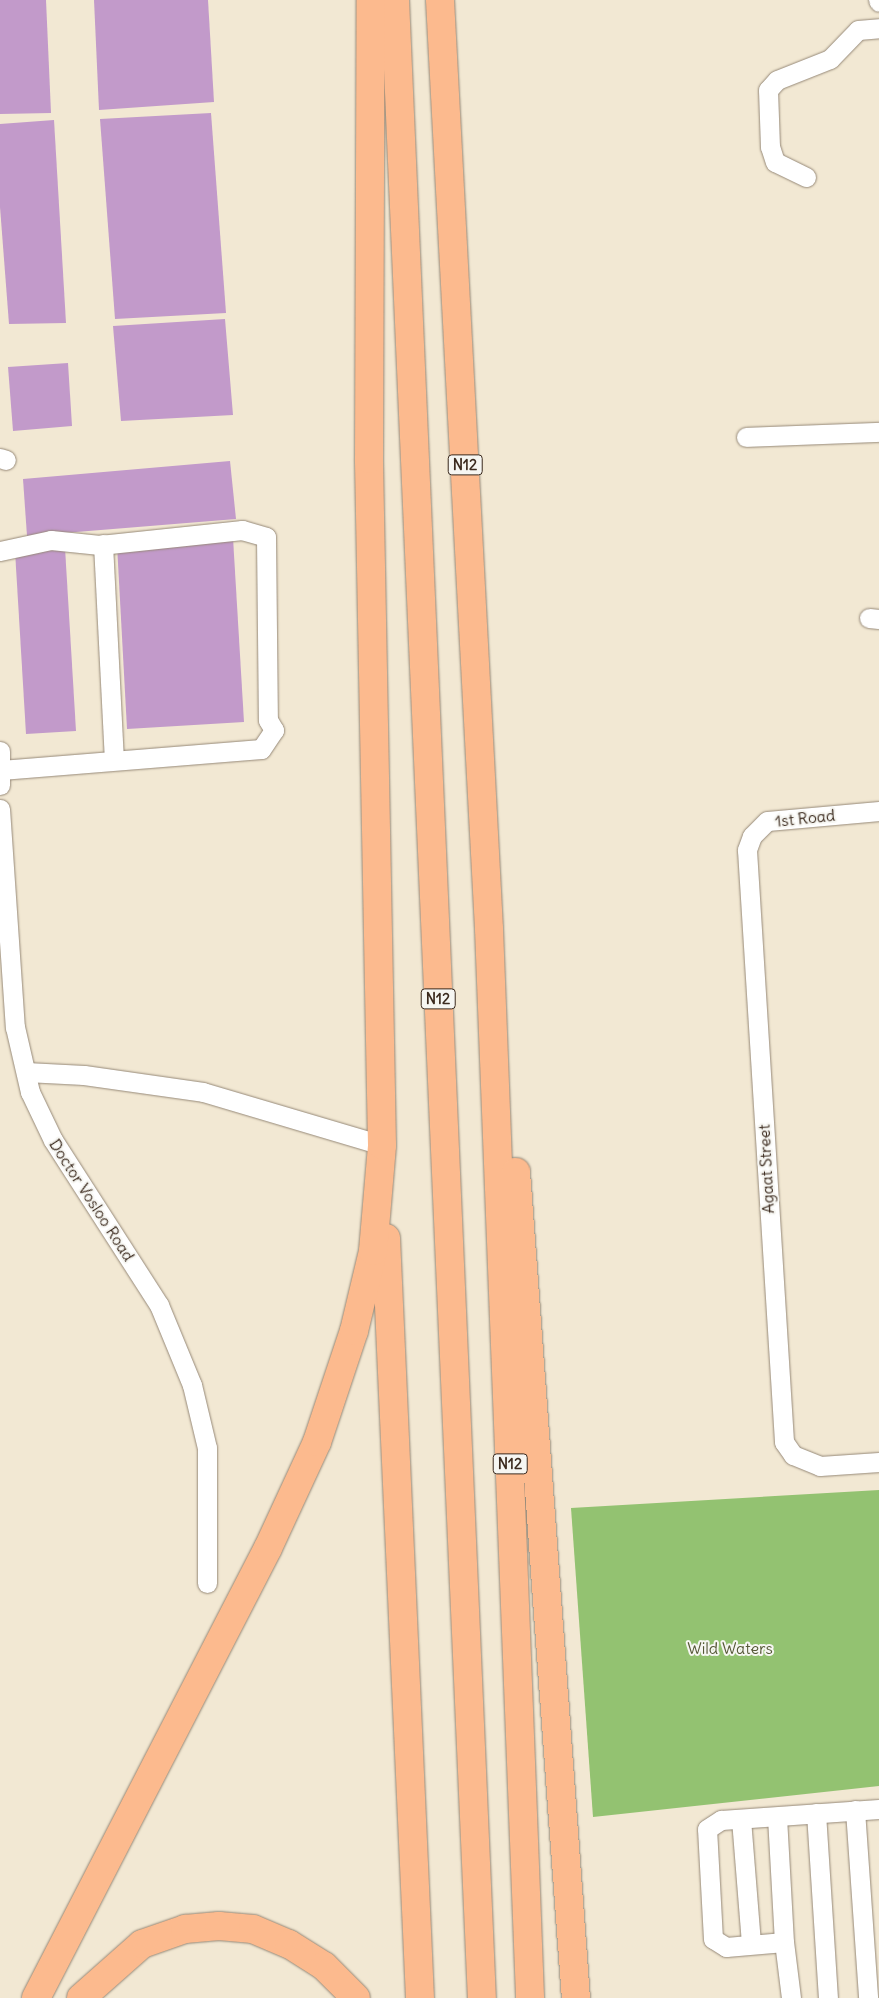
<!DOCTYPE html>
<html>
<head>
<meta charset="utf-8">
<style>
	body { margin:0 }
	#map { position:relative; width:879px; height:1998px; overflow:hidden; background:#f2e8d3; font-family:Delius,sans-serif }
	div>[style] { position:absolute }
	.green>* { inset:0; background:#93c271 }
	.building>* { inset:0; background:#c29aca }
	.roads { filter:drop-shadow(0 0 1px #968978) drop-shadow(0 0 1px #968978) }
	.minor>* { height:19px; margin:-9.5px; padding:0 9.5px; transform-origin:9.5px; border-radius:9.5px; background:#fff }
	.highway>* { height:28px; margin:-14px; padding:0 14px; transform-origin:14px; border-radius:14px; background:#fcba8e }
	span { translate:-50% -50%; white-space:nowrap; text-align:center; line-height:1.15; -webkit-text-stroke:4px #f6f6f2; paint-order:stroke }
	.shield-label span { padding:1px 4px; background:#f6f6f2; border:1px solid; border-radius:4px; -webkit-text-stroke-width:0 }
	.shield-label { font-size:15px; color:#3b2a1e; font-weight:700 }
	.street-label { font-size:16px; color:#3b2a1e }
	.park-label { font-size:16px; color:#555837 }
</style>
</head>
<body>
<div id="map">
	<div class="green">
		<div style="clip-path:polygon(879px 1490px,879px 1786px,593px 1817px,571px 1508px)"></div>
	</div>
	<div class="building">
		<div style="clip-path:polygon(0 0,46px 0,51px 113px,0 114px)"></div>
		<div style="clip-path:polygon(94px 0,208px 0,214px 102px,99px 110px)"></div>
		<div style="clip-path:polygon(211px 113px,226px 313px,115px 319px,100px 119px)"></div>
		<div style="clip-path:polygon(54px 120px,66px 323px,9px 324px,0 207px,0 124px)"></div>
		<div style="clip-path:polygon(225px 319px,233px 415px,121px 421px,113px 326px)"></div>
		<div style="clip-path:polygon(68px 363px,72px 426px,13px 431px,8px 367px)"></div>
		<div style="clip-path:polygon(230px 461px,236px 519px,27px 536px,23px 479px)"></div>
		<div style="clip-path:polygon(233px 538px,244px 722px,127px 729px,117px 545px)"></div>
		<div style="clip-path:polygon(65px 548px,76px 731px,26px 734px,15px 551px)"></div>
	</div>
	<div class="roads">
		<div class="minor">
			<div style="left:878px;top:0;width:2px;rotate:63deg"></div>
			<div style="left:806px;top:177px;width:34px;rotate:-154deg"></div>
			<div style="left:775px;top:162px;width:16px;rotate:-108deg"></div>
			<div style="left:770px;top:147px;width:57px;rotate:-92deg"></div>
			<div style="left:768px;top:90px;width:13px;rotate:-48deg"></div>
			<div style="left:777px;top:80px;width:57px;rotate:-21.6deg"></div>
			<div style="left:830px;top:59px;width:40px;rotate:-46deg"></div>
			<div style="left:858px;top:30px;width:21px;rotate:-5deg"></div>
			<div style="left:746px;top:437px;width:133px;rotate:-2.2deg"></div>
			<div style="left:0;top:458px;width:6px;rotate:18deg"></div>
			<div style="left:103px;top:544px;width:214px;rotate:87.1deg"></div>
			<div style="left:0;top:551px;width:52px;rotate:-12.2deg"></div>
			<div style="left:51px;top:540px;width:49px;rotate:5.8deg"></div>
			<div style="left:100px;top:545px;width:143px;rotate:-6deg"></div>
			<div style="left:242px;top:530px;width:25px;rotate:16deg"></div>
			<div style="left:266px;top:537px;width:183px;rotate:89.4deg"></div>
			<div style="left:268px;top:720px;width:12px;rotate:59deg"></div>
			<div style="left:274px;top:730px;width:23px;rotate:124deg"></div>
			<div style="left:261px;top:749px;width:261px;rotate:175.4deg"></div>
			<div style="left:869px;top:618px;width:10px;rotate:6deg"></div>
			<div style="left:0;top:751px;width:34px;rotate:90deg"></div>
			<div style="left:0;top:809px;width:219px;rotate:86.1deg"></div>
			<div style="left:15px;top:1027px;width:67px;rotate:77deg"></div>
			<div style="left:30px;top:1092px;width:53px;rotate:64.4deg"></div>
			<div style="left:53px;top:1140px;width:196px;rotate:57.3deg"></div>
			<div style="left:159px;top:1305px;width:87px;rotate:67.6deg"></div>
			<div style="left:192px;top:1385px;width:65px;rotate:76.6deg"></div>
			<div style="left:207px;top:1448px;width:135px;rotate:90deg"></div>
			<div style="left:879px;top:811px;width:112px;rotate:174.9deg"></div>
			<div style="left:767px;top:821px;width:21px;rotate:135deg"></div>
			<div style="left:752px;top:836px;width:15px;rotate:110deg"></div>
			<div style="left:747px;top:850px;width:593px;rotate:86.42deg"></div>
			<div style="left:784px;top:1442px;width:16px;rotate:55deg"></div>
			<div style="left:793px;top:1455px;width:29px;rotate:22deg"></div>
			<div style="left:820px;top:1466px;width:59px;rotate:-3.9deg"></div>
			<div style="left:26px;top:1072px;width:58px;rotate:3deg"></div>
			<div style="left:84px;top:1075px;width:120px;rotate:8.1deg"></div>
			<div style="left:203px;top:1092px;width:187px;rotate:16.5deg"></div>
			<div style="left:855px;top:1810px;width:188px;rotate:86deg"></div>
			<div style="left:816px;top:1813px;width:185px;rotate:86.3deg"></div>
			<div style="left:777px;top:1817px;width:125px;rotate:86.8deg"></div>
			<div style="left:741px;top:1819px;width:125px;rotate:85.4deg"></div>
			<div style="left:791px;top:1998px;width:56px;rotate:-97.1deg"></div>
			<div style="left:784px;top:1942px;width:58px;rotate:175.1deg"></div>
			<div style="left:726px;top:1947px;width:15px;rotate:-148deg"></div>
			<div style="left:713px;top:1939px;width:110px;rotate:-93.1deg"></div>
			<div style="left:707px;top:1829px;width:17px;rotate:-33deg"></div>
			<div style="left:721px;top:1820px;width:158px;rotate:-4deg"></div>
		</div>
		<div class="highway">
			<div style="left:395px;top:0;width:2000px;rotate:87.51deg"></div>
			<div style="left:440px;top:0;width:930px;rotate:86.98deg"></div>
			<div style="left:489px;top:929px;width:1070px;rotate:87.8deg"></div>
			<div style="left:516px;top:1172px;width:828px;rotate:85.85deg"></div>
			<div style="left:386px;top:1238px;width:761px;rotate:87.44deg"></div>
			<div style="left:36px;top:1998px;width:506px;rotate:-62.73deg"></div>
			<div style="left:268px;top:1548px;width:117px;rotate:-65.2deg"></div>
			<div style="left:317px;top:1442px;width:117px;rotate:-71.6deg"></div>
			<div style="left:354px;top:1331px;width:82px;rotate:-76.6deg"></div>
			<div style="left:373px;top:1251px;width:106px;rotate:-85.1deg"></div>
			<div style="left:382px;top:1145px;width:686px;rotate:-91.09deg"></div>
			<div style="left:369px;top:459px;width:459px;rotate:-89.8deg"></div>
			<div style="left:81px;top:1998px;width:81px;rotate:-41.5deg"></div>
			<div style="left:142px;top:1944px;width:46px;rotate:-19.2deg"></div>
			<div style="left:185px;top:1929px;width:34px;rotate:-5deg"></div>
			<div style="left:219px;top:1926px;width:34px;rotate:5deg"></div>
			<div style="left:253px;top:1929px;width:39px;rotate:23deg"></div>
			<div style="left:289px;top:1944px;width:41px;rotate:32.2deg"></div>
			<div style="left:324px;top:1966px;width:45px;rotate:45deg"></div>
		</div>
	</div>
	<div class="shield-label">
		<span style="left:465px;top:465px">N12</span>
		<span style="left:438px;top:999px">N12</span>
		<span style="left:510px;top:1464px">N12</span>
	</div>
	<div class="street-label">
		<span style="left:805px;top:818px;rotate:-6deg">1st Road</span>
		<span style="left:766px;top:1169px;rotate:-93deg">Agaat Street</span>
		<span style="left:92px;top:1200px;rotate:57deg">Doctor Vosloo Road</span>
	</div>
	<div class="park-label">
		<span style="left:730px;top:1648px">Wild Waters</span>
	</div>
</div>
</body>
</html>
